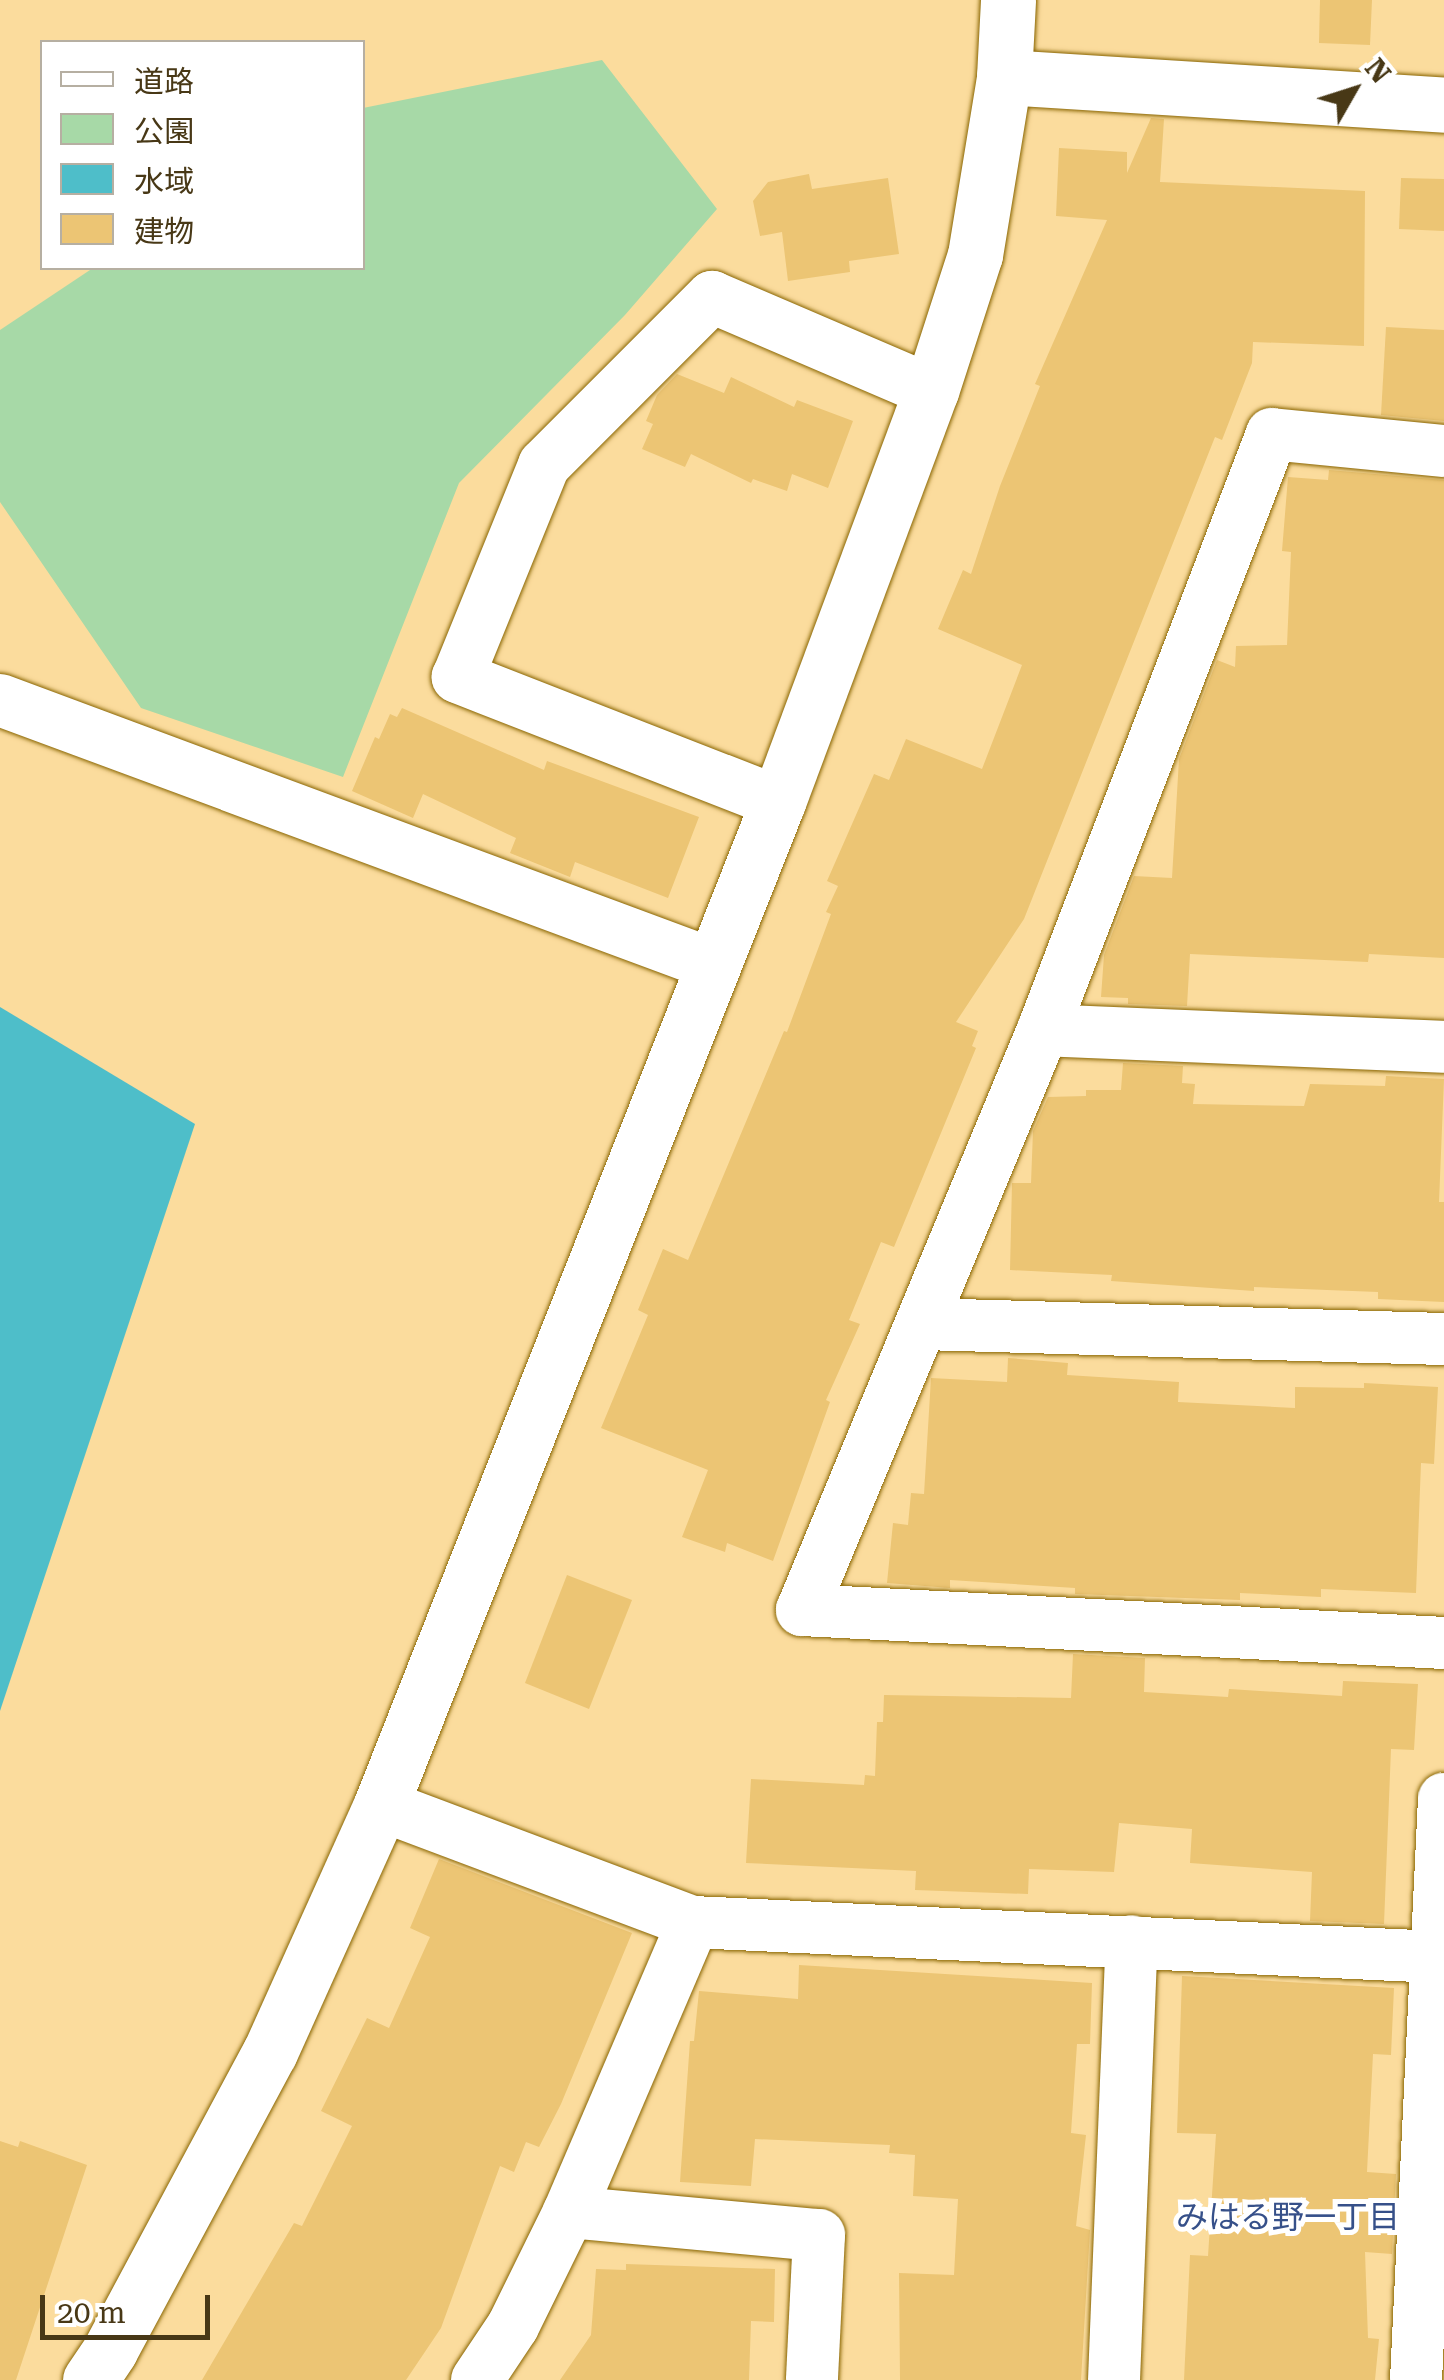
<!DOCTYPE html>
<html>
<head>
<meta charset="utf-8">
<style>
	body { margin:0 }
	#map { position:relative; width:1444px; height:2380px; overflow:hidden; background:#fbdc9d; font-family:"Roboto Serif","Noto Sans JP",serif }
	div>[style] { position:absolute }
	.green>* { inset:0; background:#a7d9a7 }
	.water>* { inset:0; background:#4ebec9 }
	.building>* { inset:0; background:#ecc574 }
	.roads { filter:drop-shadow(0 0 2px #896500) drop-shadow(0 0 2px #896500) }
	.minor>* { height:52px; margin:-26px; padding:0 26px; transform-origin:26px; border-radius:26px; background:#fff }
	.tertiary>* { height:55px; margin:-27.5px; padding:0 27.5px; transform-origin:27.5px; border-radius:27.5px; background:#fff }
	span { translate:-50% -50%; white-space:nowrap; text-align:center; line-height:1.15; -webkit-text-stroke:10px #fff; paint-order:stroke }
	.neighbourhood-label { font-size:32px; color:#365089 }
	.legend { position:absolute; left:40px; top:40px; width:325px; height:230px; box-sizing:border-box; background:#fff; border:2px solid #b6afa2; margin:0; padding:12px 18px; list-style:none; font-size:30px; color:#483816 }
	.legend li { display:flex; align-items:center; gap:20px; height:50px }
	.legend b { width:50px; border:2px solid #b6afa2 }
	.north { position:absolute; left:1304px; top:40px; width:100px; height:100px; -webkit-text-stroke:8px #fff; paint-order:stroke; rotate:51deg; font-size:28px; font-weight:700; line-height:40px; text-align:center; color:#483816 }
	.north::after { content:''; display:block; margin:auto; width:35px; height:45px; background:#483816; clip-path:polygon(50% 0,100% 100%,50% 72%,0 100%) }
	.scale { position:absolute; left:40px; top:2295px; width:170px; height:45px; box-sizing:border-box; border:5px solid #483816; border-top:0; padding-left:12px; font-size:30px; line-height:35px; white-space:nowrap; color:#483816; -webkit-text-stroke:8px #fff; paint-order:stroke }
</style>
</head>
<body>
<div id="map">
	<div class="green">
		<div style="clip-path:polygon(602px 60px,717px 209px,625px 315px,459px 483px,343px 777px,141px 708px,0 502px,0 330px,93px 268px,362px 268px,363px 108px)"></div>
	</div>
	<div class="water">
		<div style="clip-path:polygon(0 1007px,195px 1124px,0 1711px)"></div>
	</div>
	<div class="building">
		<div style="clip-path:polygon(1320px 0,1372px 0,1370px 45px,1319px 43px)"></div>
		<div style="clip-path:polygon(1151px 118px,1164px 119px,1160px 182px,1365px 191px,1364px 346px,1253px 342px,1252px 363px,1222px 440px,1215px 437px,1024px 919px,956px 1022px,978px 1031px,972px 1046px,976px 1048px,894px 1247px,881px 1242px,849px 1320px,860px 1324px,826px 1400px,830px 1402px,773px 1561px,727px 1543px,725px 1552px,682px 1537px,708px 1470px,601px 1428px,648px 1315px,638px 1310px,663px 1249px,688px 1260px,784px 1031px,787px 1032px,831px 914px,826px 912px,838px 886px,827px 881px,874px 774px,889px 780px,906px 739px,982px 769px,1022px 665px,938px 629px,963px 570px,971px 574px,1000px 486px,1040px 386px,1035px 384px,1107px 220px,1056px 216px,1059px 148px,1127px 152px,1127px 173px)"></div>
		<div style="clip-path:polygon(809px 174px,812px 189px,888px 178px,899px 254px,849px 261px,850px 272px,788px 281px,782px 232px,760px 236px,753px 201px,768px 182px)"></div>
		<div style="clip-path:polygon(1401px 178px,1444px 179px,1444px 231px,1399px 229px)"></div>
		<div style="clip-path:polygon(1386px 327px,1444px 330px,1444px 421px,1381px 415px)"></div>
		<div style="clip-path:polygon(677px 374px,724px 393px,731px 377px,794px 407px,797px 400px,853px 421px,828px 488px,792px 474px,787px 491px,753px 479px,751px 483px,691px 454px,685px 467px,642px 449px,653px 424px,646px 421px,657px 395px)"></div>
		<div style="clip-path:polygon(1329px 470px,1444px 480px,1444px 958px,1369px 954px,1368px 962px,1190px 954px,1187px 1006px,1128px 1004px,1128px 998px,1101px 997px,1104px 955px,1134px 876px,1172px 878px,1179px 759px,1217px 660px,1235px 667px,1236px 646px,1287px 645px,1291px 552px,1282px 551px,1288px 477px,1328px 480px)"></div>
		<div style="clip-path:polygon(402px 708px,544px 770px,547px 761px,699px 817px,668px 898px,575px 862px,570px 877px,510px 853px,516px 838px,423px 794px,413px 818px,352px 791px,375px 737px,379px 739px,390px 714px,397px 717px)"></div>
		<div style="clip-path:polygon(1123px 1063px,1183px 1066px,1182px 1083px,1195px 1084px,1193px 1104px,1304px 1106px,1310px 1084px,1385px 1086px,1386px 1076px,1444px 1079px,1439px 1202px,1444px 1202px,1444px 1302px,1378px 1299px,1378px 1292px,1254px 1287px,1254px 1291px,1111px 1281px,1112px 1275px,1010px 1270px,1012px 1183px,1031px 1183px,1033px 1131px,1048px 1097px,1086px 1096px,1086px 1090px,1121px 1090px)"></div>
		<div style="clip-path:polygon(1008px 1358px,1068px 1363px,1067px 1375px,1179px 1382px,1178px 1402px,1295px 1408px,1295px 1387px,1364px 1388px,1364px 1383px,1438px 1387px,1434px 1464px,1421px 1463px,1416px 1593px,1321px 1589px,1321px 1597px,1240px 1593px,1240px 1600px,1075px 1594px,1075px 1588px,950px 1580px,950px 1588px,887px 1583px,893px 1523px,908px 1525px,911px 1493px,924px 1494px,931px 1378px,1007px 1382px)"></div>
		<div style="clip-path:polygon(567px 1575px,632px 1600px,589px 1709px,525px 1683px)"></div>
		<div style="clip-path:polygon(1073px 1654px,1145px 1658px,1144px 1692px,1228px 1697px,1229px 1689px,1342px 1696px,1343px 1681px,1418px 1684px,1414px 1750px,1391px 1749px,1384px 1924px,1310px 1921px,1312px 1872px,1190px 1863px,1192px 1829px,1119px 1823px,1114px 1872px,1029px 1869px,1028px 1894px,915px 1890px,916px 1871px,746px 1863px,751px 1779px,864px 1785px,865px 1775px,875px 1776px,877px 1722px,883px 1722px,884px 1695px,1071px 1698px)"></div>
		<div style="clip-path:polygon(439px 1859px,632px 1933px,561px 2104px,539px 2147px,526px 2142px,514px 2172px,500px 2166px,441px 2328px,406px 2380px,202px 2380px,294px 2223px,302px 2226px,352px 2126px,321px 2111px,367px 2018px,389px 2028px,430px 1937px,410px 1928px)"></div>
		<div style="clip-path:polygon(799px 1965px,1092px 1983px,1090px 2044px,1077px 2044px,1071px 2133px,1086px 2135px,1076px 2226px,1090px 2230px,1081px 2380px,900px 2380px,899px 2273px,954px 2275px,958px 2199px,913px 2196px,915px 2155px,889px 2153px,890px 2145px,755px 2139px,751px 2186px,680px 2182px,690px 2041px,694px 2041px,699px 1991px,798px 1999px)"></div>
		<div style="clip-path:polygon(1182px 1976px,1394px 1988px,1391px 2055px,1373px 2054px,1367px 2172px,1396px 2174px,1392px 2254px,1365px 2252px,1368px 2338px,1379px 2339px,1375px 2380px,1184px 2380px,1190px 2255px,1208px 2256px,1216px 2134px,1177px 2133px)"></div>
		<div style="clip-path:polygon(0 2141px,18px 2147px,20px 2141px,87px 2165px,16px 2380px,0 2380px)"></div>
		<div style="clip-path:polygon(626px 2264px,775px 2269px,774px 2322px,751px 2321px,749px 2380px,560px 2380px,591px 2335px,596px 2269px,626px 2270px)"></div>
	</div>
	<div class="roads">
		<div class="minor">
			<div style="left:1444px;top:451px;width:173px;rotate:-174.4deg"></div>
			<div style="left:1272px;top:434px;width:638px;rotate:111.02deg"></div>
			<div style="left:1043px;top:1030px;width:628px;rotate:112.56deg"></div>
			<div style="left:802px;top:1610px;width:643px;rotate:2.94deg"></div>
			<div style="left:0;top:700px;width:762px;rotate:20.36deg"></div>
			<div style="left:778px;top:802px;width:344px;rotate:-158.7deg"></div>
			<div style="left:458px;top:677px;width:229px;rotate:-67.9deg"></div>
			<div style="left:544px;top:465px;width:238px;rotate:-45deg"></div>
			<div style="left:712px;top:297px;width:238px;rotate:23.2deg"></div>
			<div style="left:1043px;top:1030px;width:401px;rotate:2.4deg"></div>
			<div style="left:923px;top:1324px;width:521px;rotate:1.65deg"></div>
			<div style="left:381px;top:1805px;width:333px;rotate:20.6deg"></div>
			<div style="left:693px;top:1922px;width:745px;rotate:2.69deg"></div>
			<div style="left:569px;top:2212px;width:251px;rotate:5.3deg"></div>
			<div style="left:819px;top:2235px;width:145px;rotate:92.8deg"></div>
			<div style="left:477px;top:2380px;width:65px;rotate:-56.3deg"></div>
			<div style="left:513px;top:2326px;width:127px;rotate:-63.8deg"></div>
			<div style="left:569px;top:2212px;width:315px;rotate:-66.8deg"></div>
			<div style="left:1114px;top:2380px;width:439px;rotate:-87.7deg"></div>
			<div style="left:1416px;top:2380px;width:582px;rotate:-87.24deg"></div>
		</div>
		<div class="tertiary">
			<div style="left:1004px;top:77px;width:441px;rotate:3.6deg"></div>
			<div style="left:90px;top:2380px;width:36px;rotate:-56deg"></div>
			<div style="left:110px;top:2350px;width:338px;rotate:-61.8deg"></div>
			<div style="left:270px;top:2052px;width:271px;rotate:-65.8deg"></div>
			<div style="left:381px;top:1805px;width:1079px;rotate:-68.41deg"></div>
			<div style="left:778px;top:802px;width:439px;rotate:-69.6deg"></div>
			<div style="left:931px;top:391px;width:143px;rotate:-72.1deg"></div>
			<div style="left:975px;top:255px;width:180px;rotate:-80.7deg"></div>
			<div style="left:1004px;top:77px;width:77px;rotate:-87deg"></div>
		</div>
	</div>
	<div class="neighbourhood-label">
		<span style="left:1288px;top:2217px">みはる野一丁目</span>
	</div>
	<ul class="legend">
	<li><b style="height:12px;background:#fff"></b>道路</li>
	<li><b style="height:28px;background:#a7d9a7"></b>公園</li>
	<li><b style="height:28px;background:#4ebec9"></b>水域</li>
	<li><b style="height:28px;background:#ecc574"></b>建物</li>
	</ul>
	<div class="north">N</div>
	<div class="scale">20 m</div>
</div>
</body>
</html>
